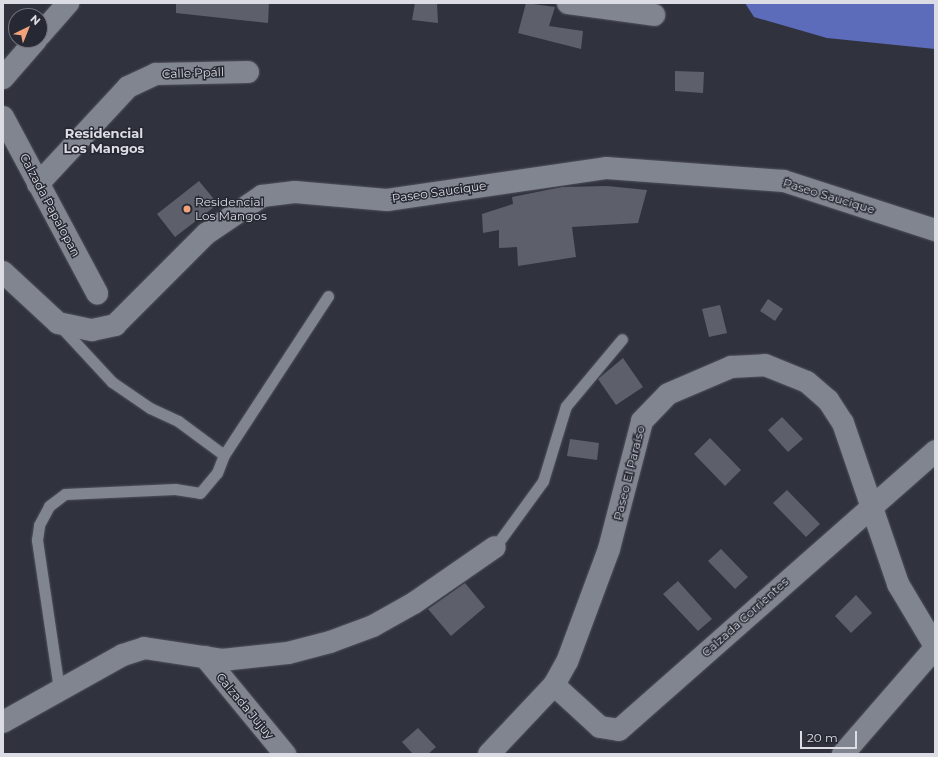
<!DOCTYPE html>
<html>
<head>
<meta charset="utf-8">
<style>
	body { margin:0 }
	#map { position:relative; width:938px; height:757px; overflow:hidden; background:#30333d; font-family:Montserrat,sans-serif }
	div>[style] { position:absolute }
	.water>* { inset:0; background:#5d6cba }
	.building>* { inset:0; background:#5d606b }
	.roads { filter:drop-shadow(0 0 1px #4f515a) drop-shadow(0 0 1px #4f515a) }
	.service>* { height:11px; margin:-5.5px; padding:0 5.5px; transform-origin:5.5px; border-radius:5.5px; background:#818590 }
	.minor>* { height:22px; margin:-11px; padding:0 11px; transform-origin:11px; border-radius:11px; background:#818590 }
	.tertiary>* { height:22px; margin:-11px; padding:0 11px; transform-origin:11px; border-radius:11px; background:#818590 }
	.dots>* { width:11px; height:11px; translate:-50% -50%; box-sizing:border-box; border:2px solid #262933; border-radius:50% }
	span { translate:-50% -50%; white-space:nowrap; text-align:center; line-height:1.15; -webkit-text-stroke:3px #262933; paint-order:stroke }
	.street-label { font-size:12px; color:#dcdde4 }
	.poi-label { font-size:12px; color:#dcdde4 }
	.left { translate:0 -50%; text-align:left }
	.neighbourhood-label { font-size:13px; color:#dcdde4; font-weight:700 }
	.frame { position:absolute; inset:0; border:4px solid #dcdde4; pointer-events:none }
	.north { position:absolute; left:8px; top:8px; width:40px; height:40px; box-sizing:border-box; background:#262933; border:1px solid #6f717a; border-radius:50%; rotate:43deg; font-size:11px; font-weight:700; line-height:16px; text-align:center; color:#dcdde4 }
	.north::after { content:''; display:block; margin:auto; width:14px; height:18px; background:#f1a27b; clip-path:polygon(50% 0,100% 100%,50% 72%,0 100%) }
	.scale { position:absolute; left:800px; top:731px; width:57px; height:18px; box-sizing:border-box; border:2px solid #dcdde4; border-top:0; padding-left:5px; font-size:12px; line-height:14px; white-space:nowrap; color:#dcdde4; -webkit-text-stroke:3px #262933; paint-order:stroke }
</style>
</head>
<body>
<div id="map">
	<div class="water">
		<div style="clip-path:polygon(745px 3px,935px 3px,935px 49px,827px 38px,754px 17px)"></div>
	</div>
	<div class="building">
		<div style="clip-path:polygon(176px 3px,269px 3px,268px 23px,176px 13px)"></div>
		<div style="clip-path:polygon(415px 3px,437px 3px,438px 23px,412px 20px)"></div>
		<div style="clip-path:polygon(526px 3px,555px 7px,549px 26px,583px 31px,581px 49px,518px 33px)"></div>
		<div style="clip-path:polygon(675px 71px,704px 72px,703px 93px,675px 91px)"></div>
		<div style="clip-path:polygon(199px 181px,218px 204px,175px 237px,157px 214px)"></div>
		<div style="clip-path:polygon(607px 186px,647px 190px,638px 223px,572px 227px,576px 257px,518px 266px,517px 247px,499px 248px,499px 230px,483px 233px,482px 214px,513px 204px,512px 197px,562px 187px)"></div>
		<div style="clip-path:polygon(768px 299px,783px 309px,775px 321px,760px 311px)"></div>
		<div style="clip-path:polygon(720px 305px,727px 333px,709px 337px,702px 309px)"></div>
		<div style="clip-path:polygon(623px 358px,643px 387px,616px 405px,598px 379px)"></div>
		<div style="clip-path:polygon(782px 417px,803px 439px,788px 452px,768px 430px)"></div>
		<div style="clip-path:polygon(710px 438px,741px 470px,725px 486px,694px 454px)"></div>
		<div style="clip-path:polygon(570px 439px,599px 443px,597px 460px,567px 456px)"></div>
		<div style="clip-path:polygon(787px 490px,820px 524px,806px 537px,773px 503px)"></div>
		<div style="clip-path:polygon(721px 549px,748px 577px,735px 589px,708px 561px)"></div>
		<div style="clip-path:polygon(678px 581px,712px 619px,698px 631px,663px 594px)"></div>
		<div style="clip-path:polygon(465px 583px,485px 607px,451px 636px,428px 609px)"></div>
		<div style="clip-path:polygon(856px 595px,872px 613px,851px 633px,835px 616px)"></div>
		<div style="clip-path:polygon(418px 728px,436px 747px,428px 754px,413px 754px,402px 742px)"></div>
	</div>
	<div class="roads">
		<div class="service">
			<div style="left:61px;top:327px;width:75px;rotate:47.2deg"></div>
			<div style="left:112px;top:382px;width:46px;rotate:34.4deg"></div>
			<div style="left:150px;top:408px;width:31px;rotate:25deg"></div>
			<div style="left:178px;top:421px;width:57px;rotate:36.5deg"></div>
			<div style="left:224px;top:455px;width:190px;rotate:-56.8deg"></div>
			<div style="left:495px;top:547px;width:82px;rotate:-54deg"></div>
			<div style="left:543px;top:481px;width:78px;rotate:-73deg"></div>
			<div style="left:566px;top:406px;width:87px;rotate:-50.1deg"></div>
			<div style="left:59px;top:689px;width:151px;rotate:-98.4deg"></div>
			<div style="left:37px;top:540px;width:15px;rotate:-82deg"></div>
			<div style="left:39px;top:525px;width:21px;rotate:-62deg"></div>
			<div style="left:49px;top:506px;width:20px;rotate:-37deg"></div>
			<div style="left:65px;top:494px;width:110px;rotate:-2.6deg"></div>
			<div style="left:175px;top:489px;width:25px;rotate:9deg"></div>
			<div style="left:200px;top:493px;width:26px;rotate:-50deg"></div>
			<div style="left:217px;top:473px;width:19px;rotate:-69deg"></div>
		</div>
		<div class="minor">
			<div style="left:568px;top:3px;width:87px;rotate:7.9deg"></div>
			<div style="left:40px;top:35px;width:43px;rotate:-48.8deg"></div>
			<div style="left:3px;top:78px;width:50px;rotate:-49deg"></div>
			<div style="left:3px;top:117px;width:200px;rotate:61.9deg"></div>
			<div style="left:38px;top:184px;width:132px;rotate:-47.1deg"></div>
			<div style="left:128px;top:87px;width:31px;rotate:-25deg"></div>
			<div style="left:156px;top:74px;width:92px;rotate:-1.2deg"></div>
			<div style="left:205px;top:657px;width:126px;rotate:50.5deg"></div>
			<div style="left:554px;top:685px;width:62px;rotate:42.4deg"></div>
			<div style="left:600px;top:727px;width:19px;rotate:9deg"></div>
			<div style="left:619px;top:730px;width:422px;rotate:-41.4deg"></div>
			<div style="left:3px;top:722px;width:137px;rotate:-29.2deg"></div>
			<div style="left:123px;top:655px;width:22px;rotate:-18deg"></div>
			<div style="left:144px;top:648px;width:79px;rotate:8.7deg"></div>
			<div style="left:222px;top:660px;width:66px;rotate:-6.1deg"></div>
			<div style="left:288px;top:653px;width:43px;rotate:-14.7deg"></div>
			<div style="left:330px;top:642px;width:46px;rotate:-20.4deg"></div>
			<div style="left:373px;top:626px;width:47px;rotate:-29.3deg"></div>
			<div style="left:414px;top:603px;width:98px;rotate:-34.7deg"></div>
			<div style="left:489px;top:754px;width:95px;rotate:-46.7deg"></div>
			<div style="left:554px;top:685px;width:26px;rotate:-61deg"></div>
			<div style="left:567px;top:662px;width:121px;rotate:-69.6deg"></div>
			<div style="left:609px;top:549px;width:132px;rotate:-75.5deg"></div>
			<div style="left:642px;top:421px;width:37px;rotate:-46deg"></div>
			<div style="left:668px;top:394px;width:69px;rotate:-23.2deg"></div>
			<div style="left:731px;top:367px;width:34px;rotate:-3deg"></div>
			<div style="left:765px;top:365px;width:45px;rotate:22deg"></div>
			<div style="left:807px;top:382px;width:28px;rotate:41deg"></div>
			<div style="left:828px;top:400px;width:27px;rotate:57deg"></div>
			<div style="left:843px;top:423px;width:170px;rotate:71.1deg"></div>
			<div style="left:898px;top:584px;width:72px;rotate:59.2deg"></div>
			<div style="left:843px;top:754px;width:140px;rotate:-49deg"></div>
		</div>
		<div class="tertiary">
			<div style="left:3px;top:272px;width:75px;rotate:42.8deg"></div>
			<div style="left:58px;top:323px;width:35px;rotate:12deg"></div>
			<div style="left:92px;top:330px;width:24px;rotate:-12deg"></div>
			<div style="left:115px;top:325px;width:129px;rotate:-45deg"></div>
			<div style="left:206px;top:234px;width:68px;rotate:-34.2deg"></div>
			<div style="left:262px;top:196px;width:33px;rotate:-7deg"></div>
			<div style="left:295px;top:192px;width:92px;rotate:5deg"></div>
			<div style="left:387px;top:200px;width:221px;rotate:-8.3deg"></div>
			<div style="left:606px;top:168px;width:178px;rotate:4.2deg"></div>
			<div style="left:784px;top:181px;width:159px;rotate:18deg"></div>
		</div>
	</div>
	<div class="dots">
		<div style="left:187px;top:209px;background:#f1a27b"></div>
	</div>
	<div class="street-label">
		<span style="left:193px;top:73px;rotate:-2deg">Calle Ppáll</span>
		<span style="left:439px;top:192px;rotate:-8deg">Paseo Saucique</span>
		<span style="left:829px;top:196px;rotate:17deg">Paseo Saucique</span>
		<span style="left:50px;top:205px;rotate:62deg">Calzada Papalopan</span>
		<span style="left:629px;top:473px;rotate:-76deg">Paseo El Paraíso</span>
		<span style="left:745px;top:617px;rotate:-42deg">Calzada Corrientes</span>
		<span style="left:245px;top:706px;rotate:50deg">Calzada Jujuy</span>
	</div>
	<div class="poi-label">
		<span class="left" style="left:195px;top:209px">Residencial<br>Los Mangos</span>
	</div>
	<div class="neighbourhood-label">
		<span style="left:104px;top:141px">Residencial<br>Los Mangos</span>
	</div>
	<div class="frame"></div>
	<div class="north">N</div>
	<div class="scale">20 m</div>
</div>
</body>
</html>
